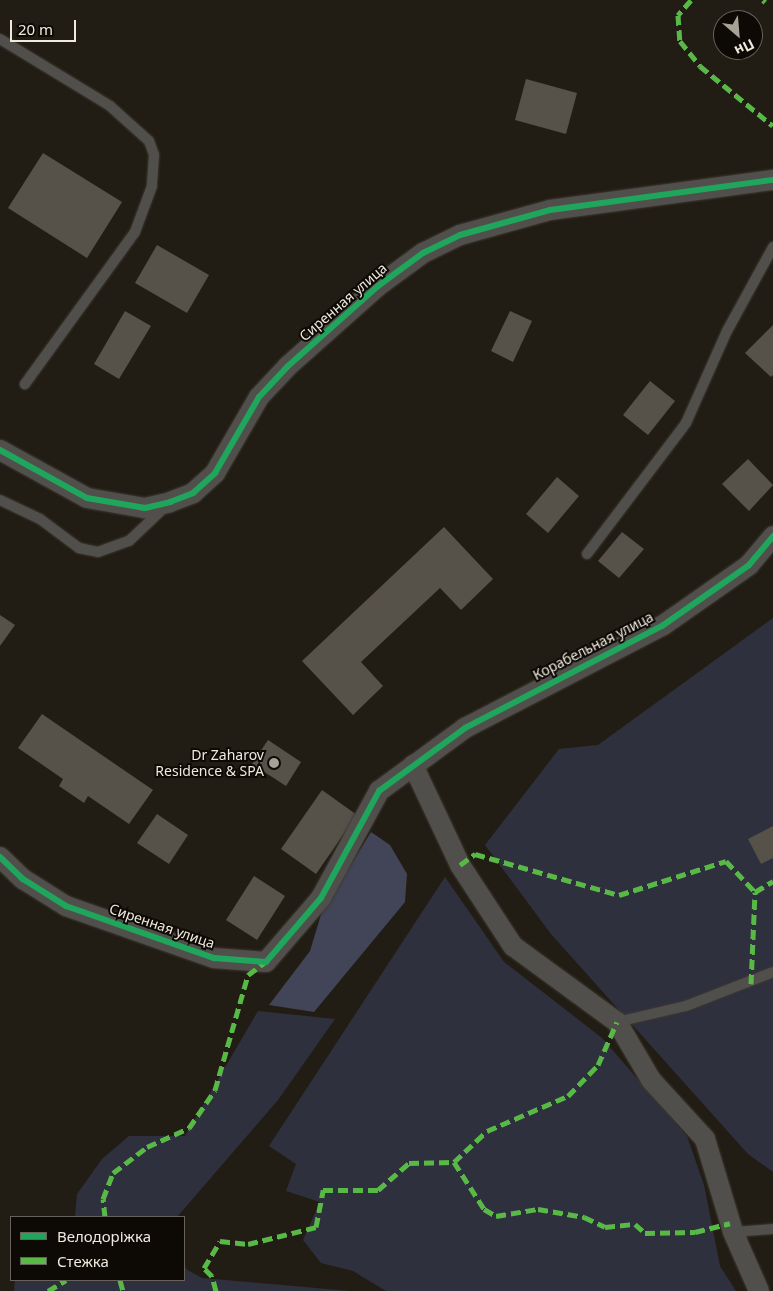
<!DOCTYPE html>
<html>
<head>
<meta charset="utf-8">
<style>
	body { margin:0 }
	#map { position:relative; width:773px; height:1291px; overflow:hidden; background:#221d14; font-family:"Noto Sans",sans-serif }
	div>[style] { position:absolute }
	.green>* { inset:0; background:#2f303e }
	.forest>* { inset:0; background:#424457 }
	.building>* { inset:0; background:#575249 }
	.roads { filter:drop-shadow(0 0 1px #3e3931) drop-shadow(0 0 1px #3e3931) }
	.service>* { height:10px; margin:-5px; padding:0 5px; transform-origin:5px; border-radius:5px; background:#514f4b }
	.minor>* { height:20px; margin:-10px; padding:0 10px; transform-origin:10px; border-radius:10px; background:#514f4b }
	.quiet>* { height:5px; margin-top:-2.5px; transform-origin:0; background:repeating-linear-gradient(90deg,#58b947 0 10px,transparent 0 15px) }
	.cycleway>* { height:6px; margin:-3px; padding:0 3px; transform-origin:3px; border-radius:3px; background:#20a55d }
	.dots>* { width:14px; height:14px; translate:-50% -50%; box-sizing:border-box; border:2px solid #0d0904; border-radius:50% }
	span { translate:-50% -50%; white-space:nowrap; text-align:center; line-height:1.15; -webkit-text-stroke:4px #0d0904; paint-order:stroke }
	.street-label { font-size:14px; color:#efe9de }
	.poi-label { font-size:14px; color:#efe9de }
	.right { translate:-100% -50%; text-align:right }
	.legend { position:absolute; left:10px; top:1216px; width:175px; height:65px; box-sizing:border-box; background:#0d0904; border:1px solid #67635b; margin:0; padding:6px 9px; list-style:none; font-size:15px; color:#efe9de }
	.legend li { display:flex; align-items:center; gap:10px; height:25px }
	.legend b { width:25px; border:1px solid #67635b }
	.north { position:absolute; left:713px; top:10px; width:50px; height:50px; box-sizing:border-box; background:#0d0904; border:1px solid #67635b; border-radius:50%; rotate:153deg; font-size:14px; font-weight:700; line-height:20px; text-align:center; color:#efe9de }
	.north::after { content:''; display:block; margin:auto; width:18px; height:22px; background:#a7a297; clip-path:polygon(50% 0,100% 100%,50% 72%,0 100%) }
	.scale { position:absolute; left:10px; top:20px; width:66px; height:22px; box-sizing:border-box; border:2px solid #efe9de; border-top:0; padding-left:6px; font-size:15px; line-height:18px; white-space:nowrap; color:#efe9de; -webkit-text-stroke:4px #0d0904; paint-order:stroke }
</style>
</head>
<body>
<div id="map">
	<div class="green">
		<div style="clip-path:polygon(773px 618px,773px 1172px,748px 1154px,551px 934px,485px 845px,559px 749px,598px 745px)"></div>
		<div style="clip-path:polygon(445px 877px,504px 962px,602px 1038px,687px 1136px,704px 1185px,720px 1266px,736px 1291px,386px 1291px,353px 1271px,321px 1263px,303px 1240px,320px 1202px,286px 1191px,296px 1164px,269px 1146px)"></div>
		<div style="clip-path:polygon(258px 1011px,335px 1019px,278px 1100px,177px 1217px,75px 1217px,77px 1194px,102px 1159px,129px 1136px,185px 1136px)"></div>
		<div style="clip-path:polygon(184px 1260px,186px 1269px,202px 1278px,350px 1291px,14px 1291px,15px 1280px,184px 1280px)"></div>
	</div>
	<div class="forest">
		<div style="clip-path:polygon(371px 832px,390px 845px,407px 874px,405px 902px,314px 1012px,269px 1005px,310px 951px,322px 911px)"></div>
	</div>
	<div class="building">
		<div style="clip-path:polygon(526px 79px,577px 93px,566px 134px,515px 120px)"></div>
		<div style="clip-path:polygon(43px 153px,122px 202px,87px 258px,8px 208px)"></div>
		<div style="clip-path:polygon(157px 245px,209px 275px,187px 313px,135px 283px)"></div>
		<div style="clip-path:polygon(125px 311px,151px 326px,119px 379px,94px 364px)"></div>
		<div style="clip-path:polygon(510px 311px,532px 321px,513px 362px,491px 351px)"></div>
		<div style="clip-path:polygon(773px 325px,773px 375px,771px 377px,745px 353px)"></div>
		<div style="clip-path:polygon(650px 381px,675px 401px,648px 435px,623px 415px)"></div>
		<div style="clip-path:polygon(748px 459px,773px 485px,749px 511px,722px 484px)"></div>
		<div style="clip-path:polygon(557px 477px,579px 496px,548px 533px,526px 514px)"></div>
		<div style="clip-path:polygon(444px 527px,493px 579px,461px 610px,440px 588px,361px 662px,383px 686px,353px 715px,302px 661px)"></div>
		<div style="clip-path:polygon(622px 532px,644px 549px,619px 578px,598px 561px)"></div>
		<div style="clip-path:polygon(0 615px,15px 625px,0 646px)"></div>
		<div style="clip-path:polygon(42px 714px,153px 790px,129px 824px,88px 796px,84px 803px,59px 786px,63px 779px,18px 748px)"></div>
		<div style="clip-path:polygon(268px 740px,301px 762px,286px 786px,252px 764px)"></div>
		<div style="clip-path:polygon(322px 790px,357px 815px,316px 874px,281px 849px)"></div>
		<div style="clip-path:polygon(157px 814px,188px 835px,169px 864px,137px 843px)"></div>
		<div style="clip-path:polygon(773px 826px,773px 858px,761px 864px,748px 839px)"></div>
		<div style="clip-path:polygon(254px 876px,285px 896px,257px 940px,226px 920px)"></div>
	</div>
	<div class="roads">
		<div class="service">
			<div style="left:0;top:39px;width:129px;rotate:31.3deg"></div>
			<div style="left:110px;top:106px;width:52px;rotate:41.9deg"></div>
			<div style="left:149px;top:141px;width:15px;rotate:70deg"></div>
			<div style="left:154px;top:155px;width:31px;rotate:94deg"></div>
			<div style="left:152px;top:186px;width:49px;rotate:110.3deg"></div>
			<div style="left:135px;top:232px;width:188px;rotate:125.9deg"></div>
			<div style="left:0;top:500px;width:44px;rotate:25.4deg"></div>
			<div style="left:40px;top:519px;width:49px;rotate:36.6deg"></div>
			<div style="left:79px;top:548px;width:19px;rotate:12deg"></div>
			<div style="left:98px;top:552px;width:33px;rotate:-20deg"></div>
			<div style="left:129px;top:541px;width:51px;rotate:-43.4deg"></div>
			<div style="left:587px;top:554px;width:164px;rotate:-52.9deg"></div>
			<div style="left:686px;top:423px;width:101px;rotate:-66deg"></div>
			<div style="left:727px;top:331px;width:96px;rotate:-61.3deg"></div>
			<div style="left:617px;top:1022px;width:71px;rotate:-13.1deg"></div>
			<div style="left:686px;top:1006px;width:93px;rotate:-21.3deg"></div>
			<div style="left:733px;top:1232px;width:40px;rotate:-4.3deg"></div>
		</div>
		<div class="minor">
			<div style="left:0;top:450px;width:99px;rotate:28.9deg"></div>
			<div style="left:87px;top:498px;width:59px;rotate:9.8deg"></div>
			<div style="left:145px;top:508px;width:26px;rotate:-13deg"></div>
			<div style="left:170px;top:502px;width:25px;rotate:-21deg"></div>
			<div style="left:193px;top:493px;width:30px;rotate:-42deg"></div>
			<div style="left:215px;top:473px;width:88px;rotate:-59.9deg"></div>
			<div style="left:259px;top:397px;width:42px;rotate:-46.9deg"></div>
			<div style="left:288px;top:366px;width:120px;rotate:-41.6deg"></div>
			<div style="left:378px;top:286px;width:56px;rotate:-36.3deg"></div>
			<div style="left:423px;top:253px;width:41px;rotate:-25.9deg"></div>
			<div style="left:460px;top:235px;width:93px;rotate:-15.5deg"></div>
			<div style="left:550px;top:210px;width:225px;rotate:-7.7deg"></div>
			<div style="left:413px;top:765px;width:110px;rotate:64.8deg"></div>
			<div style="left:460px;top:865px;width:97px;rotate:56.8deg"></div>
			<div style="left:513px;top:946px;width:129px;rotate:36.2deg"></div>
			<div style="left:617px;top:1022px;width:67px;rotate:59.6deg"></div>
			<div style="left:651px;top:1080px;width:80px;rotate:47.5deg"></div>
			<div style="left:705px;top:1139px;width:97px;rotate:73.2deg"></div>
			<div style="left:733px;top:1232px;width:64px;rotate:66.2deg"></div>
			<div style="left:0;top:857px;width:32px;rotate:44deg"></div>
			<div style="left:23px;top:879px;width:51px;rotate:32.1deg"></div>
			<div style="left:66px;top:906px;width:157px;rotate:19.4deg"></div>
			<div style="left:214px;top:958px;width:52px;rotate:4.4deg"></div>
			<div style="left:266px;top:962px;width:84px;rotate:-49.3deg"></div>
			<div style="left:321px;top:898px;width:122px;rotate:-61.5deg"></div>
			<div style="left:379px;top:791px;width:107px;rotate:-36.2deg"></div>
			<div style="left:465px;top:728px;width:222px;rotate:-27.4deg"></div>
			<div style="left:662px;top:626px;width:106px;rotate:-35deg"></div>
			<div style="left:749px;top:565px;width:38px;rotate:-50deg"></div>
		</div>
	</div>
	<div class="quiet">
		<div style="left:691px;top:0;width:20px;rotate:131deg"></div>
		<div style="left:678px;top:15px;width:26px;rotate:86deg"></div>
		<div style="left:680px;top:41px;width:32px;rotate:51deg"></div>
		<div style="left:700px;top:66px;width:94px;rotate:39.4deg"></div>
		<div style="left:763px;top:0;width:3px;rotate:45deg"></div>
		<div style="left:460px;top:865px;width:19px;rotate:-36deg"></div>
		<div style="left:475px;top:854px;width:150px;rotate:15.9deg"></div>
		<div style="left:619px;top:895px;width:112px;rotate:-17.6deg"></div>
		<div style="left:726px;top:861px;width:42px;rotate:46.9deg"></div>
		<div style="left:751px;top:984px;width:92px;rotate:-87.5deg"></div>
		<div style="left:755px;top:892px;width:21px;rotate:-31deg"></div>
		<div style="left:454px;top:1162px;width:56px;rotate:57.4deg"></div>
		<div style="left:484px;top:1209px;width:14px;rotate:30deg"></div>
		<div style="left:496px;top:1216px;width:43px;rotate:-9.5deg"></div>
		<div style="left:538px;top:1209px;width:47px;rotate:9.9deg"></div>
		<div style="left:584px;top:1217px;width:23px;rotate:25deg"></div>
		<div style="left:605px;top:1227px;width:30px;rotate:-6deg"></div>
		<div style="left:635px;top:1224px;width:13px;rotate:42deg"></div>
		<div style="left:645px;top:1233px;width:50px;rotate:-1.1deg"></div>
		<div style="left:695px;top:1232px;width:36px;rotate:-14deg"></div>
		<div style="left:105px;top:1217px;width:18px;rotate:-96deg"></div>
		<div style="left:103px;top:1199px;width:28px;rotate:-69deg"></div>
		<div style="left:113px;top:1173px;width:43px;rotate:-37.4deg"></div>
		<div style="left:147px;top:1147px;width:46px;rotate:-24.3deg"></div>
		<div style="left:189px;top:1128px;width:46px;rotate:-55.6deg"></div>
		<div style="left:215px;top:1090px;width:120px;rotate:-74deg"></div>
		<div style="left:248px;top:975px;width:21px;rotate:-37deg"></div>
		<div style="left:120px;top:1280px;width:11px;rotate:75deg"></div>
		<div style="left:48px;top:1291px;width:21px;rotate:-31deg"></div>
		<div style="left:216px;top:1291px;width:16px;rotate:-105deg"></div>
		<div style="left:212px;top:1276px;width:11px;rotate:-135deg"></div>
		<div style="left:204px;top:1268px;width:31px;rotate:-59deg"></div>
		<div style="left:220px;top:1241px;width:28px;rotate:6deg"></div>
		<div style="left:248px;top:1244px;width:70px;rotate:-14deg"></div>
		<div style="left:316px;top:1227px;width:38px;rotate:-79deg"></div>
		<div style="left:323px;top:1190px;width:55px"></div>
		<div style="left:378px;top:1190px;width:41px;rotate:-41.1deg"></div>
		<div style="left:409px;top:1163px;width:45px;rotate:-1.3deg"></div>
		<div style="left:454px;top:1162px;width:45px;rotate:-43.2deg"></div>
		<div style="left:487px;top:1131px;width:88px;rotate:-23.4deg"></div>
		<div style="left:568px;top:1096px;width:43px;rotate:-45.9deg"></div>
		<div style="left:598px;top:1065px;width:47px;rotate:-66.2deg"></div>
	</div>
	<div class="cycleway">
		<div style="left:0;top:450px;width:99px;rotate:28.9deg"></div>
		<div style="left:87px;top:498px;width:59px;rotate:9.8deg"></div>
		<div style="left:145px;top:508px;width:26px;rotate:-13deg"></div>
		<div style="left:170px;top:502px;width:25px;rotate:-21deg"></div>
		<div style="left:193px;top:493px;width:30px;rotate:-42deg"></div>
		<div style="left:215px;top:473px;width:88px;rotate:-59.9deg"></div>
		<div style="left:259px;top:397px;width:42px;rotate:-46.9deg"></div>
		<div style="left:288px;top:366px;width:120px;rotate:-41.6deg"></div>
		<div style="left:378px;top:286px;width:56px;rotate:-36.3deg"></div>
		<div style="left:423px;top:253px;width:41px;rotate:-25.9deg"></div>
		<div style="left:460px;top:235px;width:93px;rotate:-15.5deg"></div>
		<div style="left:550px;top:210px;width:225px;rotate:-7.7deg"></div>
		<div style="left:0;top:857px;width:32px;rotate:44deg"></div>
		<div style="left:23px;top:879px;width:51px;rotate:32.1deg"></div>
		<div style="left:66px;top:906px;width:157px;rotate:19.4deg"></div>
		<div style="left:214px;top:958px;width:52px;rotate:4.4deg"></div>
		<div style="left:266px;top:962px;width:84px;rotate:-49.3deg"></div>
		<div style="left:321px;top:898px;width:122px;rotate:-61.5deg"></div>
		<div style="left:379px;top:791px;width:107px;rotate:-36.2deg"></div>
		<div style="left:465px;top:728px;width:222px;rotate:-27.4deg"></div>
		<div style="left:662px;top:626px;width:106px;rotate:-35deg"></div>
		<div style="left:749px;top:565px;width:38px;rotate:-50deg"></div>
	</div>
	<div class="dots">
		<div style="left:274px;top:763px;background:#a7a297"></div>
	</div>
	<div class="street-label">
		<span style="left:343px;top:302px;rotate:-41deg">Сиренная улица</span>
		<span style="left:593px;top:646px;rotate:-27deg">Корабельная улица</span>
		<span style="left:162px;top:926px;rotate:19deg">Сиренная улица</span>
	</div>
	<div class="poi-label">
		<span class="right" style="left:264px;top:763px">Dr Zaharov<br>Residence &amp; SPA</span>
	</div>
	<ul class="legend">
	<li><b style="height:6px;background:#20a55d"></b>Велодоріжка</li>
	<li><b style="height:6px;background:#58b947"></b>Стежка</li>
	</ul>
	<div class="north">Пн</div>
	<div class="scale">20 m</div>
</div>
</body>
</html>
